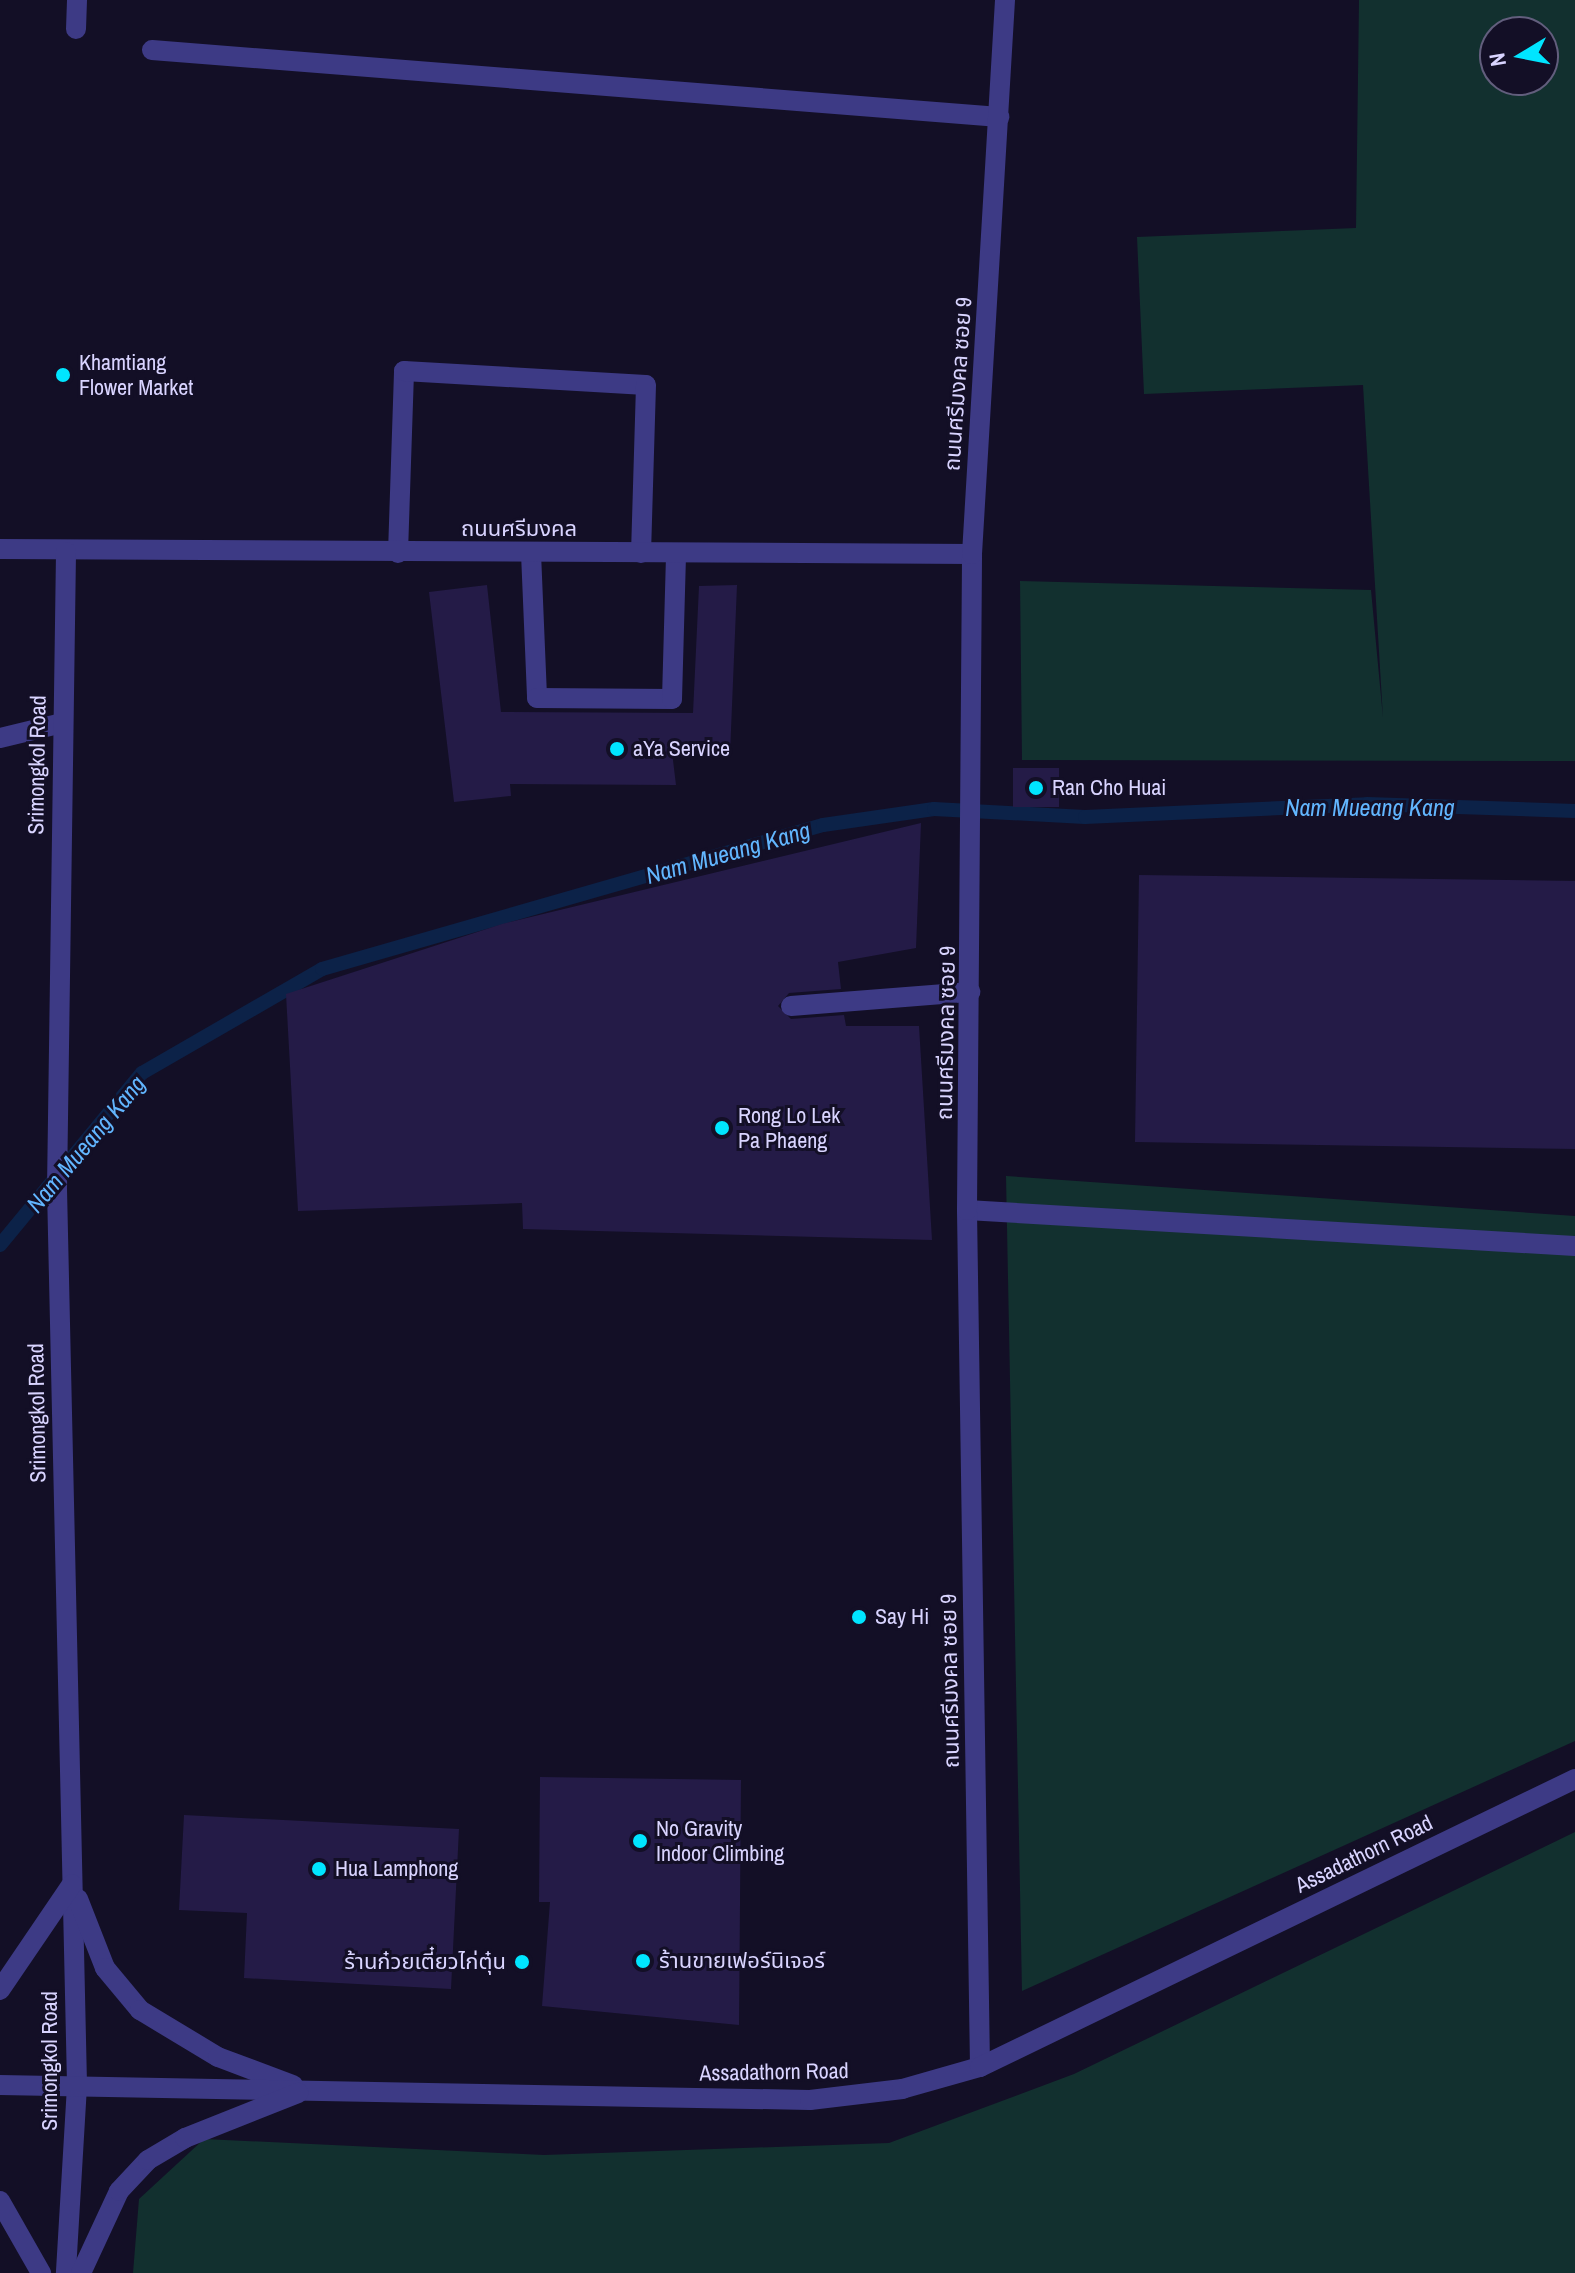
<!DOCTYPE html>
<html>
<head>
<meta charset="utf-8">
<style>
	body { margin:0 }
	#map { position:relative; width:1575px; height:2273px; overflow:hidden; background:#130f26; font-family:"Archivo Narrow","Noto Sans Thai",sans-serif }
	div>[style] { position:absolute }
	.green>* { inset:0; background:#12302f }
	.stream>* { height:14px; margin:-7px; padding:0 7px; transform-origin:7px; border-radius:7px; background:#0c2248 }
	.building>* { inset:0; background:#241b47 }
	.service>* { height:20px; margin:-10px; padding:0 10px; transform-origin:10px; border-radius:10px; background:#3d3a85 }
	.minor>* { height:20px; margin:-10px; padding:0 10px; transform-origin:10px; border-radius:10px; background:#3d3a85 }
	.tertiary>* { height:20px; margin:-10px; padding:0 10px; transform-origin:10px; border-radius:10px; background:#3d3a85 }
	.dots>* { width:22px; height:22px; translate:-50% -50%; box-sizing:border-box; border:4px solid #130f26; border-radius:50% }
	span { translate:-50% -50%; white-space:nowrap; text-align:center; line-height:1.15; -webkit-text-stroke:6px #130f26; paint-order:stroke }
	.poi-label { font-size:22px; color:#d9d4ff }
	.left { translate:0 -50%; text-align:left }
	.right { translate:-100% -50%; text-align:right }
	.street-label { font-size:22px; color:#d9d4ff }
	.water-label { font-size:24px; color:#62b6ff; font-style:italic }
	.north { position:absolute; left:1479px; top:16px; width:80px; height:80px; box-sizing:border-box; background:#130f26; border:2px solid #625e7d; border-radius:50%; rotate:260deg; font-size:22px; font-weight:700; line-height:32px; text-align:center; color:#d9d4ff }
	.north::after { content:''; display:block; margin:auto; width:28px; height:36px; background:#00e5ff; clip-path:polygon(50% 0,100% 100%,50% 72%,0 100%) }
</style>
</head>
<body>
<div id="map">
	<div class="green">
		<div style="clip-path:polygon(evenodd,1359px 0,1575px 0,1575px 761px,1022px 760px,1020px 581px,1371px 590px,1383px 718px,1363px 385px,1144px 394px,1137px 237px,1356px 228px,1359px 0,1495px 32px,1543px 32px,1543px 80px,1495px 80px,1495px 32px)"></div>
		<div style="clip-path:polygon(1006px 1176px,1575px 1216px,1575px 1741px,1022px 1991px)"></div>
		<div style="clip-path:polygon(1575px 1832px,1575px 2273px,133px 2273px,139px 2199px,204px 2139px,544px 2155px,889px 2143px,1074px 2074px)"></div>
	</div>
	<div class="stream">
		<div style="left:0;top:1245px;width:223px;rotate:-50.5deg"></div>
		<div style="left:142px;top:1073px;width:208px;rotate:-30deg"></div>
		<div style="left:322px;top:969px;width:521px;rotate:-16.04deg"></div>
		<div style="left:823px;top:825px;width:112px;rotate:-8.2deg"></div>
		<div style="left:934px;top:809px;width:151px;rotate:3deg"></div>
		<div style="left:1085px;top:817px;width:282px;rotate:-2.6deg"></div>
		<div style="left:1367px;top:804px;width:208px;rotate:1.9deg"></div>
	</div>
	<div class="building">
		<div style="clip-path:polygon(487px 585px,501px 712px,693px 713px,699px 586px,737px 585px,730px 754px,672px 752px,676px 785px,510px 784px,511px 796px,454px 802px,429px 592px)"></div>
		<div style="clip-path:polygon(1013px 768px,1059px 768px,1059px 807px,1013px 807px)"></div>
		<div style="clip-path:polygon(921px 823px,916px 948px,838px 962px,841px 989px,789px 993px,778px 1006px,791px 1019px,844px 1015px,846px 1026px,919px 1026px,932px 1240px,523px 1229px,522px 1203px,298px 1211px,286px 994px,502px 924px)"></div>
		<div style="clip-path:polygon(1139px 875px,1575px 881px,1575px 1149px,1135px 1142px)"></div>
		<div style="clip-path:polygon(540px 1777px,741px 1780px,739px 2025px,542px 2006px,550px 1902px,539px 1902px)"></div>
		<div style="clip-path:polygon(184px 1815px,459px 1829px,451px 1989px,244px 1978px,247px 1913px,179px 1910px)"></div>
	</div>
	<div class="service">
		<div style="left:398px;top:553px;width:182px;rotate:-88.1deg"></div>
		<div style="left:404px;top:371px;width:242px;rotate:3.3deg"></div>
		<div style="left:646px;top:385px;width:168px;rotate:91.7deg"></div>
		<div style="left:531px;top:553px;width:145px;rotate:87.6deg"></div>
		<div style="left:537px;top:698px;width:135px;rotate:0.4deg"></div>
		<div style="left:672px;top:699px;width:145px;rotate:-88.4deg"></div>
		<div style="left:0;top:738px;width:64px;rotate:-13.6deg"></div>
		<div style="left:791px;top:1006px;width:180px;rotate:-4.5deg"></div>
		<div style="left:967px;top:1210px;width:609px;rotate:3.39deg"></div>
	</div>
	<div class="minor">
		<div style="left:76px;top:29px;width:29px;rotate:-88deg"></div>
		<div style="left:152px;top:50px;width:850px;rotate:4.52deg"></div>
		<div style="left:0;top:549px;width:972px;rotate:0.29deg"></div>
		<div style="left:57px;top:1189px;width:637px;rotate:-89.19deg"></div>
		<div style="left:980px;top:2067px;width:857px;rotate:-90.87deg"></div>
		<div style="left:967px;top:1210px;width:656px;rotate:-89.56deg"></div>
		<div style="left:972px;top:554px;width:555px;rotate:-86.59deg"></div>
	</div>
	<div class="tertiary">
		<div style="left:57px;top:1189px;width:897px;rotate:88.72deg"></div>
		<div style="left:77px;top:2086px;width:187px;rotate:93.4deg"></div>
		<div style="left:78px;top:1899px;width:74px;rotate:68.6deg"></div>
		<div style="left:105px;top:1968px;width:55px;rotate:50.2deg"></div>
		<div style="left:140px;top:2010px;width:91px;rotate:31.1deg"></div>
		<div style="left:218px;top:2057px;width:80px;rotate:20.5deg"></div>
		<div style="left:0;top:1990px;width:128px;rotate:-55.8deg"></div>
		<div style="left:0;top:2085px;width:810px;rotate:1.06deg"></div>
		<div style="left:810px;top:2100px;width:93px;rotate:-6.8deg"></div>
		<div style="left:902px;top:2089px;width:81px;rotate:-15.8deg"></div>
		<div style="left:980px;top:2067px;width:661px;rotate:-25.83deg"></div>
		<div style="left:0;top:2201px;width:83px;rotate:60.3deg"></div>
		<div style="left:81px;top:2273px;width:90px;rotate:-65.1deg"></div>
		<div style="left:119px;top:2191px;width:42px;rotate:-46.9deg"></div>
		<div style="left:148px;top:2160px;width:43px;rotate:-30.7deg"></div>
		<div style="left:185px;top:2138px;width:122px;rotate:-21.7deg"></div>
	</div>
	<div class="dots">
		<div style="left:63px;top:375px;background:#00e5ff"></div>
		<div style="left:617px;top:749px;background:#00e5ff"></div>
		<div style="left:1036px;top:788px;background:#00e5ff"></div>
		<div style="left:722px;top:1128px;background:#00e5ff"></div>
		<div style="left:859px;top:1617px;background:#00e5ff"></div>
		<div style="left:640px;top:1841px;background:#00e5ff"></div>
		<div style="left:319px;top:1869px;background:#00e5ff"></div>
		<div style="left:643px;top:1961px;background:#00e5ff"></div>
		<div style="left:522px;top:1962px;background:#00e5ff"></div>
	</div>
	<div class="poi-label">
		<span class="left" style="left:79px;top:375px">Khamtiang<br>Flower Market</span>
		<span class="left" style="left:633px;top:749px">aYa Service</span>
		<span class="left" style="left:1052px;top:788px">Ran Cho Huai</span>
		<span class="left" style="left:738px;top:1128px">Rong Lo Lek<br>Pa Phaeng</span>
		<span class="left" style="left:875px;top:1617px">Say Hi</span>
		<span class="left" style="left:656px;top:1841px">No Gravity<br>Indoor Climbing</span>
		<span class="left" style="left:335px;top:1869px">Hua Lamphong</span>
		<span class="left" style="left:659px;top:1961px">ร้านขายเฟอร์นิเจอร์</span>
		<span class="right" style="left:506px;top:1962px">ร้านก๋วยเตี๋ยวไก่ตุ๋น</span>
	</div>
	<div class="street-label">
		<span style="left:958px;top:384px;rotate:-86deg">ถนนศรีมงคล ซอย 9</span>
		<span style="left:519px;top:529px">ถนนศรีมงคล</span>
		<span style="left:37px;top:765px;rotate:-89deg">Srimongkol Road</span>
		<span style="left:946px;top:1033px;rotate:-89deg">ถนนศรีมงคล ซอย 9</span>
		<span style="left:37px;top:1413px;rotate:-91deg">Srimongkol Road</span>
		<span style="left:950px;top:1681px;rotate:-91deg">ถนนศรีมงคล ซอย 9</span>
		<span style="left:1364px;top:1854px;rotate:-26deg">Assadathorn Road</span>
		<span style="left:50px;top:2061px;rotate:-90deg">Srimongkol Road</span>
		<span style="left:774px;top:2072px;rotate:-1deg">Assadathorn Road</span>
	</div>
	<div class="water-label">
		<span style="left:1370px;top:808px">Nam Mueang Kang</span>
		<span style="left:728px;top:853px;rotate:-16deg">Nam Mueang Kang</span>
		<span style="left:86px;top:1144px;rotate:-50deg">Nam Mueang Kang</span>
	</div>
	<div class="north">N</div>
</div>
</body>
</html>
